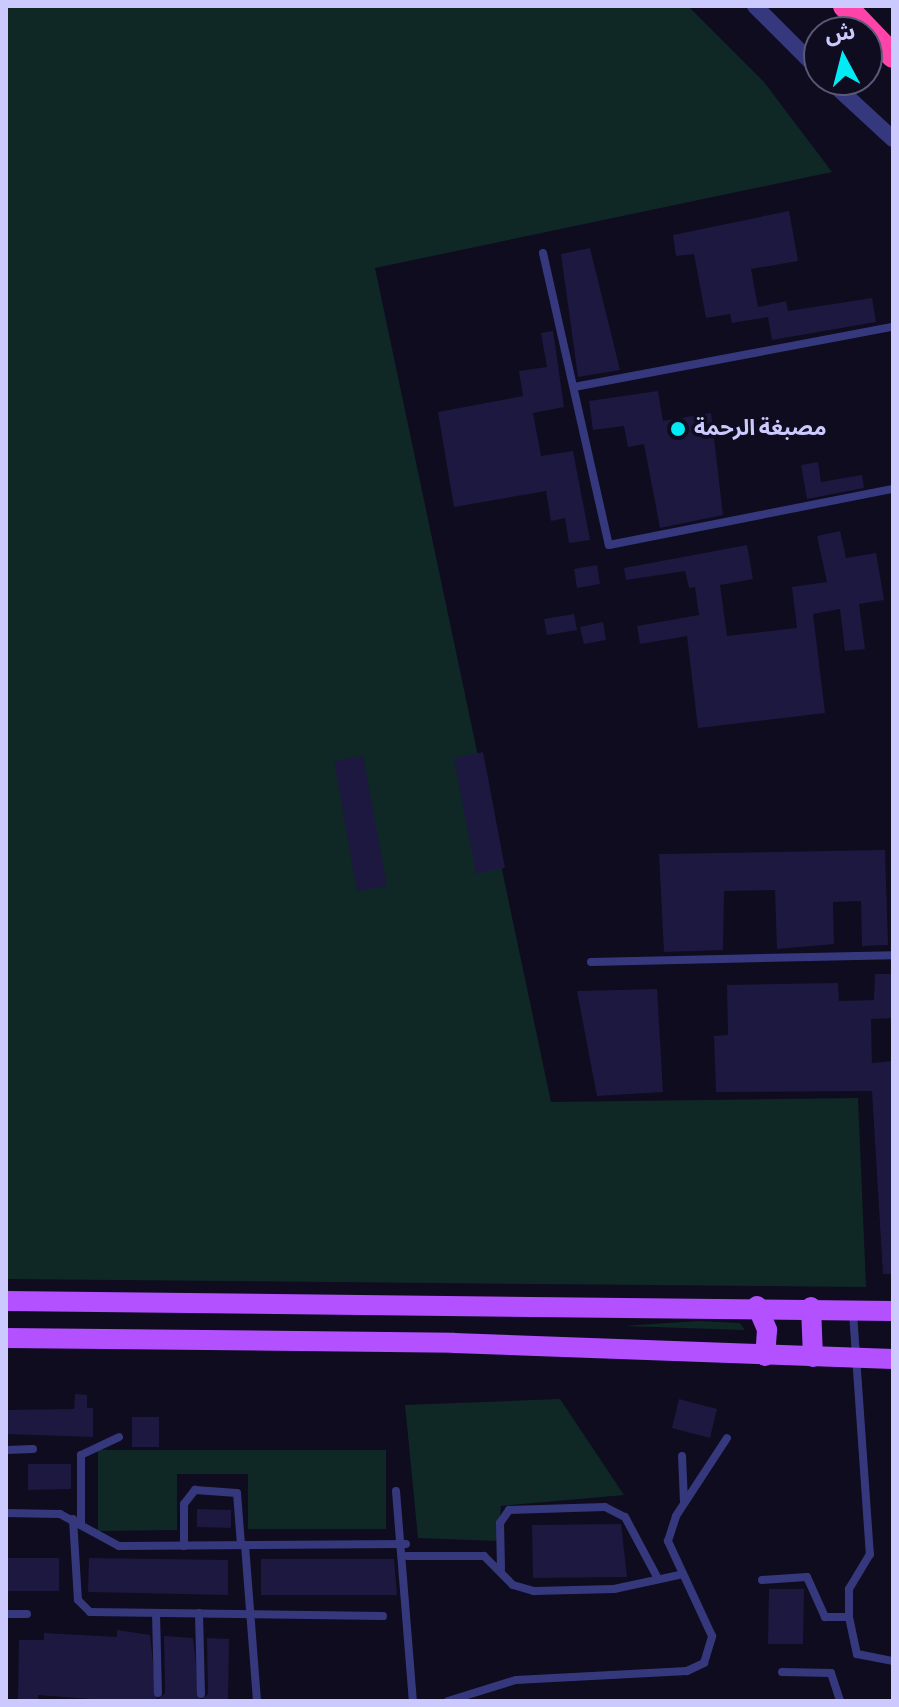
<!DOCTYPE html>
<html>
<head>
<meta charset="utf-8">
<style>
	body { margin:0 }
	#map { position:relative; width:899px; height:1707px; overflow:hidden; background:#0e0c1e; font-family:"Sofia Sans Condensed","Noto Sans Arabic",sans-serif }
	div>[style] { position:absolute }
	.green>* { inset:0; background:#0f2826 }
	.building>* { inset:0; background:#1d183f }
	.lane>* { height:8px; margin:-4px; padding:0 4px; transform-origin:4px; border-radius:4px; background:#36387e }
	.street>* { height:16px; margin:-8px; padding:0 8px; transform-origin:8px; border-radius:8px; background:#36387e }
	.primary>* { height:20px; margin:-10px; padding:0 10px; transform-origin:10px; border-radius:10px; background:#b350ff }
	.highway>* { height:24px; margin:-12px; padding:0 12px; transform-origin:12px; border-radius:12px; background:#ff44a9 }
	.dots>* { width:22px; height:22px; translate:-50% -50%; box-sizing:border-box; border:4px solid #0e0c1e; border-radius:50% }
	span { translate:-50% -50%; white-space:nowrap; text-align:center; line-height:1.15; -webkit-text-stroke:7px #0e0c1e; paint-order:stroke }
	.poi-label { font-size:22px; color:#ccc9ff; font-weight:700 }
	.left { translate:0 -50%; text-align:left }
	.frame { position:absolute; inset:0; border:8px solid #ccc9ff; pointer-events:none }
	.north { position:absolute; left:803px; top:16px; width:80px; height:80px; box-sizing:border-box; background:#0e0c1e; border:2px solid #5a5878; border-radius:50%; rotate:353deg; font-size:22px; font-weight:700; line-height:32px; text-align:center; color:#ccc9ff }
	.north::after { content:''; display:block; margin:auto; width:28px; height:36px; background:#00ebf4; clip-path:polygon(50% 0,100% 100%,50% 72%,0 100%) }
</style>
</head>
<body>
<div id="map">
	<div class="green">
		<div style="clip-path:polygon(6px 6px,688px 6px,764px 82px,832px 172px,375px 268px,551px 1102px,858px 1098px,866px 1287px,6px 1279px)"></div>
		<div style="clip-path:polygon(698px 1321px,740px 1323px,745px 1330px,623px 1326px)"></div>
		<div style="clip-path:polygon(560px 1399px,624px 1495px,501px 1506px,498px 1541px,418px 1538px,405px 1405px)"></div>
		<div style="clip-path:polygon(98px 1450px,386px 1450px,386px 1529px,248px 1529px,248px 1474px,177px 1474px,177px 1530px,98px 1531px)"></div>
	</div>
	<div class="building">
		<div style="clip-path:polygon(789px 211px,798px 261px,751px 269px,758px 307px,786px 301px,788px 311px,872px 298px,876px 322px,772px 340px,768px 317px,732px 323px,730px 314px,706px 318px,694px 254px,676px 256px,673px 235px)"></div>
		<div style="clip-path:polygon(590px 248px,620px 370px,578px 377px,561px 254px)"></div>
		<div style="clip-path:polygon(553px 331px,564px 407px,533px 413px,541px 456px,573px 451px,590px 540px,569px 543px,565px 518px,551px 521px,546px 491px,454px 507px,438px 412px,523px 396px,519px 371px,547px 367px,541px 333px)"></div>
		<div style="clip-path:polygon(658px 391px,663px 421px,711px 413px,723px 515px,660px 528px,644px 444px,628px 447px,624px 426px,593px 430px,589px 401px)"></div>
		<div style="clip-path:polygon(818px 462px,821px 482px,862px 475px,864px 488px,807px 499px,801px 465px)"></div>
		<div style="clip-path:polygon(840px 531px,846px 558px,876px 553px,884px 600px,859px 604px,865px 649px,845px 651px,840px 609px,813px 614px,825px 713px,698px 728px,687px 636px,640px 644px,637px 626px,699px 615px,695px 587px,689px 588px,685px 571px,626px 580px,624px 568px,747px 545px,753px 579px,720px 585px,727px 636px,797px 628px,792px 587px,827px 582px,817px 536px)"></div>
		<div style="clip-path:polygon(597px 565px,600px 584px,577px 588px,574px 569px)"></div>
		<div style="clip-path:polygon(574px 614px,577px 630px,547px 635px,544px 619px)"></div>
		<div style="clip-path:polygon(603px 622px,606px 640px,584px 644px,580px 627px)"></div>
		<div style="clip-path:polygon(483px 752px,505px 868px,476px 874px,454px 758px)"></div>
		<div style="clip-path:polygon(363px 756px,387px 886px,357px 891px,334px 761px)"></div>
		<div style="clip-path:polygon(885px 850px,888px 945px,862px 946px,861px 901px,833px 902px,834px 944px,777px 949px,775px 890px,724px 891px,723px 950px,664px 952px,659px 854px)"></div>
		<div style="clip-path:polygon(875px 974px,893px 974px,893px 1018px,871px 1019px,872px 1063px,893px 1061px,893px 1274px,883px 1274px,872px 1091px,716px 1092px,714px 1036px,728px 1035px,727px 985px,838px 983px,839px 1001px,874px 1000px)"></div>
		<div style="clip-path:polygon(657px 989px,663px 1092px,597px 1096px,577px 991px)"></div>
		<div style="clip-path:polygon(75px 1394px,87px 1395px,87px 1408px,93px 1408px,93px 1437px,6px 1434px,6px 1410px,74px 1409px)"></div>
		<div style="clip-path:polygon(679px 1399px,717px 1409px,710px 1438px,672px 1428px)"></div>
		<div style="clip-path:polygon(132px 1417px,159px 1417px,159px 1447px,132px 1447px)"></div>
		<div style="clip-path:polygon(28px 1464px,71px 1464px,71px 1489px,28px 1490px)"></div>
		<div style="clip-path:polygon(197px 1509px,231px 1510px,231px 1528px,197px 1527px)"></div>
		<div style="clip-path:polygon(621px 1524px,627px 1577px,533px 1578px,532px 1525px)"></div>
		<div style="clip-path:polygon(6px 1558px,59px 1558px,59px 1591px,6px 1591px)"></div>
		<div style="clip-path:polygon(89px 1558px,228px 1560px,228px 1595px,88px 1592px)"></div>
		<div style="clip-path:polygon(261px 1559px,394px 1559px,397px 1595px,261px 1595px)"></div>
		<div style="clip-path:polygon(769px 1589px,804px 1589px,803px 1644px,768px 1644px)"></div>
		<div style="clip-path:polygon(117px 1630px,150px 1635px,157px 1700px,165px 1693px,164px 1636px,193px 1638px,200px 1701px,208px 1694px,207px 1638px,229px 1639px,228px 1701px,116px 1701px,38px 1695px,38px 1701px,18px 1701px,19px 1640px,44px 1640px,44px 1633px,117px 1637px)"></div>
	</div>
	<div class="lane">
		<div style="left:543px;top:253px;width:299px;rotate:77.3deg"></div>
		<div style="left:609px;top:545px;width:289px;rotate:-11.2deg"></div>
		<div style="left:574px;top:387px;width:325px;rotate:-10.7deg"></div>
		<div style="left:591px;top:962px;width:302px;rotate:-1.3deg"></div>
		<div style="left:853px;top:1313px;width:242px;rotate:86deg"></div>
		<div style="left:870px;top:1554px;width:41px;rotate:121deg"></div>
		<div style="left:849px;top:1589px;width:28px;rotate:90deg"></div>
		<div style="left:849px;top:1617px;width:38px;rotate:78deg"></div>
		<div style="left:857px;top:1654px;width:37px;rotate:11deg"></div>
		<div style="left:6px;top:1450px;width:27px;rotate:-2deg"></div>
		<div style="left:682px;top:1456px;width:45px;rotate:87.5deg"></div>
		<div style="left:396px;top:1491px;width:211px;rotate:85.4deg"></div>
		<div style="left:6px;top:1513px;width:54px;rotate:1.1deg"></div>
		<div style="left:60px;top:1514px;width:67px;rotate:28.5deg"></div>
		<div style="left:119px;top:1546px;width:287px;rotate:-0.4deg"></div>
		<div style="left:73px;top:1519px;width:81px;rotate:86.5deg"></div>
		<div style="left:78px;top:1600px;width:17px;rotate:45deg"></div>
		<div style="left:90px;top:1612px;width:293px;rotate:0.8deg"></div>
		<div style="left:81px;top:1525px;width:70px;rotate:-90deg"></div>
		<div style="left:81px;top:1455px;width:42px;rotate:-25.3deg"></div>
		<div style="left:245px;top:1545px;width:156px;rotate:85.6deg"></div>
		<div style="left:184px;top:1546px;width:42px;rotate:-90deg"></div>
		<div style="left:184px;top:1504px;width:18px;rotate:-52deg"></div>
		<div style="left:195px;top:1490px;width:42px;rotate:4.1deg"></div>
		<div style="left:237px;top:1493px;width:52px;rotate:85.6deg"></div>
		<div style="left:407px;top:1556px;width:77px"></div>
		<div style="left:484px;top:1556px;width:41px;rotate:45deg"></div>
		<div style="left:513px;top:1585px;width:22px;rotate:16deg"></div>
		<div style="left:534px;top:1591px;width:80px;rotate:-1.4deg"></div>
		<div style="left:614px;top:1589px;width:66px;rotate:-12.2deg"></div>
		<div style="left:501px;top:1569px;width:46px;rotate:-91.2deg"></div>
		<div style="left:500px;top:1523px;width:16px;rotate:-55deg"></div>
		<div style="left:509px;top:1510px;width:96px;rotate:-1.8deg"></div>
		<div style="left:605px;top:1507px;width:22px;rotate:27deg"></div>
		<div style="left:625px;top:1517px;width:66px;rotate:61.9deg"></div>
		<div style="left:762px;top:1580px;width:45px;rotate:-3.8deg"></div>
		<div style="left:807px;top:1577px;width:44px;rotate:65.8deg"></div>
		<div style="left:825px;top:1617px;width:24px"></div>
		<div style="left:156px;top:1613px;width:80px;rotate:88.6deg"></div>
		<div style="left:199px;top:1613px;width:81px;rotate:88.6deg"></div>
		<div style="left:6px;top:1614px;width:21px"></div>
		<div style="left:782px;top:1672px;width:49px;rotate:1.2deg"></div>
		<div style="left:831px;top:1673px;width:29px;rotate:72deg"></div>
		<div style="left:448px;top:1701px;width:71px;rotate:-17.2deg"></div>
		<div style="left:516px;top:1680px;width:171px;rotate:-3deg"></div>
		<div style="left:687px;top:1671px;width:19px;rotate:-25deg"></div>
		<div style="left:704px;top:1663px;width:28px;rotate:-73deg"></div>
		<div style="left:712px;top:1636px;width:105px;rotate:-114.9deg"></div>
		<div style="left:668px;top:1541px;width:26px;rotate:-72deg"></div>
		<div style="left:676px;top:1516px;width:93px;rotate:-56.8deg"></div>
	</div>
	<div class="street">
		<div style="left:755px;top:6px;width:91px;rotate:45deg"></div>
		<div style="left:829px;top:80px;width:87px;rotate:42.7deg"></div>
	</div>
	<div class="primary">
		<div style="left:6px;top:1301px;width:887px;rotate:0.65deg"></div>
		<div style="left:757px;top:1306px;width:26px;rotate:67deg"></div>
		<div style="left:767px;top:1330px;width:26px;rotate:94deg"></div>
		<div style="left:811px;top:1307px;width:50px;rotate:87.7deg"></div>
		<div style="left:6px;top:1338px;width:448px;rotate:0.6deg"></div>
		<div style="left:454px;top:1343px;width:439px;rotate:2.1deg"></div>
	</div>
	<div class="highway">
		<div style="left:845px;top:6px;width:69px;rotate:46.2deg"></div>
	</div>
	<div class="dots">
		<div style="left:678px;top:429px;background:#00ebf4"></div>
	</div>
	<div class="poi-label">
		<span class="left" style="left:694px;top:429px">مصبغة الرحمة</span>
	</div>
	<div class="frame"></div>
	<div class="north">ش</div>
</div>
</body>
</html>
